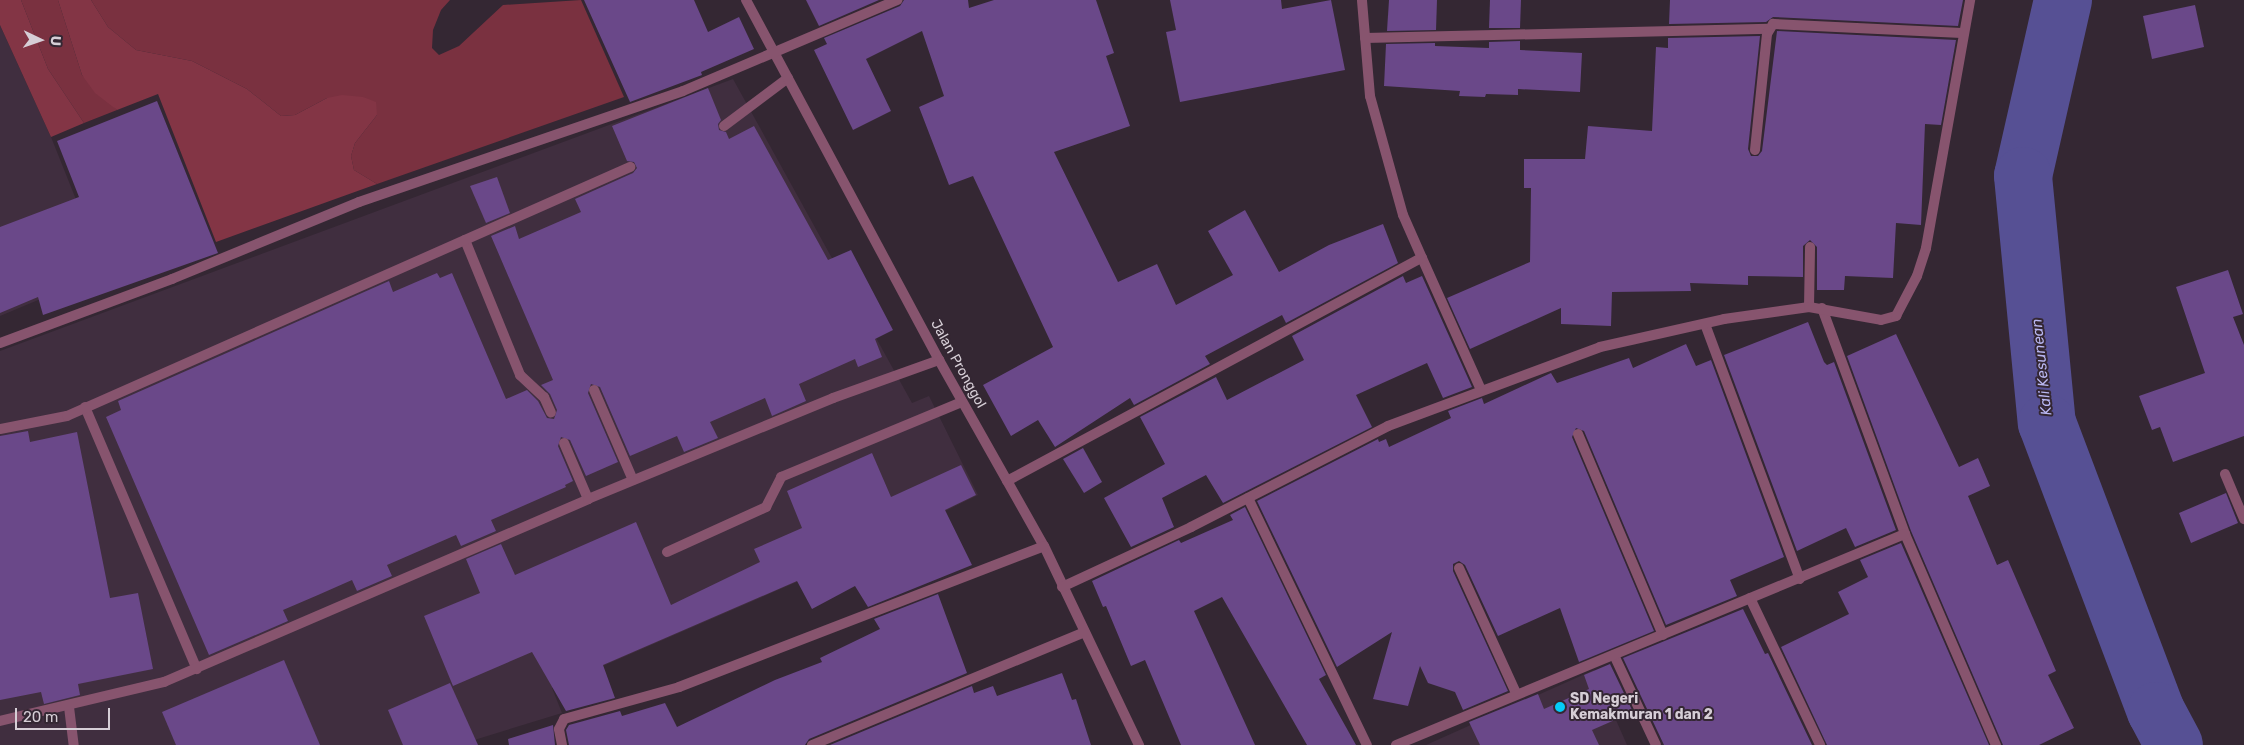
<!DOCTYPE html>
<html>
<head>
<meta charset="utf-8">
<style>
	body { margin:0 }
	#map { position:relative; width:2244px; height:745px; overflow:hidden; background:#342733; font-family:Rubik,sans-serif }
	div>[style] { position:absolute }
	.built>* { inset:0; background:#402e3f }
	.green>* { inset:0; background:#7a3140 }
	.forest>* { inset:0; background:#833545 }
	.river>* { height:58px; margin:-29px; padding:0 29px; transform-origin:29px; border-radius:29px; background:#565094 }
	.building>* { inset:0; background:#6a4889 }
	.lane>* { height:10px; margin:-5px; padding:0 5px; transform-origin:5px; border-radius:5px; background:#87546e }
	.street>* { height:10px; margin:-5px; padding:0 5px; transform-origin:5px; border-radius:5px; background:#87546e }
	.dots>* { width:14px; height:14px; translate:-50% -50%; box-sizing:border-box; border:2px solid #342733; border-radius:50% }
	span { translate:-50% -50%; white-space:nowrap; text-align:center; line-height:1.15; -webkit-text-stroke:4px #342733; paint-order:stroke }
	.street-label { font-size:14px; color:#d6ced6 }
	.poi-label { font-size:14px; color:#d6ced6; font-weight:700 }
	.left { translate:0 -50%; text-align:left }
	.water-label { font-size:15px; color:#b9b7f2; font-style:italic }
	.north { position:absolute; left:15px; top:15px; width:50px; height:50px; -webkit-text-stroke:4px #342733; paint-order:stroke; rotate:93deg; font-size:14px; font-weight:700; line-height:20px; text-align:center; color:#d6ced6 }
	.north::after { content:''; display:block; margin:auto; width:18px; height:22px; background:#d6ced6; clip-path:polygon(50% 0,100% 100%,50% 72%,0 100%) }
	.scale { position:absolute; left:15px; top:708px; width:95px; height:22px; box-sizing:border-box; border:2px solid #d6ced6; border-top:0; padding-left:6px; font-size:15px; line-height:18px; white-space:nowrap; color:#d6ced6; -webkit-text-stroke:4px #342733; paint-order:stroke }
</style>
</head>
<body>
<div id="map">
	<div class="built">
		<div style="clip-path:polygon(0 25px,51px 137px,105px 272px,0 316px)"></div>
		<div style="clip-path:polygon(733px 79px,912px 403px,929px 396px,978px 495px,822px 571px,552px 688px,562px 713px,458px 745px,0 745px,0 351px)"></div>
		<div style="clip-path:polygon(1594px 670px,1627px 745px,1426px 745px)"></div>
	</div>
	<div class="green">
		<div style="clip-path:polygon(21px 0,58px 0,82px 75px,117px 110px,84px 123px,48px 69px)"></div>
		<div style="clip-path:polygon(91px 0,450px 0,441px 10px,433px 30px,432px 48px,439px 55px,459px 46px,503px 5px,581px 0,624px 97px,377px 184px,354px 170px,351px 156px,355px 143px,377px 115px,327px 98px,295px 115px,281px 116px,247px 89px,192px 61px,136px 50px,108px 27px)"></div>
	</div>
	<div class="forest">
		<div style="clip-path:polygon(0 0,21px 0,48px 69px,84px 123px,51px 137px,0 25px)"></div>
		<div style="clip-path:polygon(58px 0,91px 0,108px 27px,136px 50px,192px 61px,247px 89px,281px 116px,295px 115px,327px 98px,342px 95px,363px 97px,376px 102px,377px 115px,355px 143px,351px 156px,354px 170px,377px 184px,216px 242px,158px 94px,117px 110px,95px 93px,82px 75px)"></div>
	</div>
	<div class="river">
		<div style="left:2063px;top:0;width:180px;rotate:102.8deg"></div>
		<div style="left:2023px;top:176px;width:248px;rotate:84.5deg"></div>
		<div style="left:2047px;top:423px;width:308px;rotate:69.3deg"></div>
		<div style="left:2156px;top:711px;width:38px;rotate:62deg"></div>
	</div>
	<div class="building">
		<div style="clip-path:polygon(584px 0,694px 0,708px 32px,739px 17px,754px 49px,701px 72px,702px 75px,630px 102px)"></div>
		<div style="clip-path:polygon(806px 0,879px 0,819px 26px)"></div>
		<div style="clip-path:polygon(904px 0,968px 0,969px 8px,994px 0,1096px 0,1114px 53px,1106px 56px,1130px 126px,1054px 152px,1118px 282px,1157px 264px,1176px 305px,1233px 275px,1208px 231px,1245px 210px,1279px 272px,1329px 245px,1383px 224px,1398px 263px,1286px 323px,1282px 315px,1205px 356px,1210px 364px,1134px 405px,1130px 398px,1055px 447px,1038px 420px,1011px 436px,983px 385px,1053px 347px,973px 176px,949px 185px,919px 107px,944px 96px,922px 31px,866px 59px,891px 111px,853px 130px,814px 50px,827px 44px,824px 38px,900px 6px)"></div>
		<div style="clip-path:polygon(1170px 0,1281px 0,1282px 9px,1331px 0,1345px 70px,1180px 102px,1166px 32px,1176px 30px)"></div>
		<div style="clip-path:polygon(1389px 0,1437px 0,1436px 30px,1387px 31px)"></div>
		<div style="clip-path:polygon(1490px 0,1521px 0,1520px 28px,1489px 28px)"></div>
		<div style="clip-path:polygon(1670px 0,1963px 0,1958px 26px,1773px 17px,1766px 22px,1669px 24px)"></div>
		<div style="clip-path:polygon(2195px 5px,2204px 47px,2152px 59px,2143px 16px)"></div>
		<div style="clip-path:polygon(1777px 31px,1956px 40px,1941px 125px,1925px 124px,1921px 225px,1896px 223px,1893px 278px,1845px 276px,1844px 290px,1817px 290px,1817px 247px,1810px 240px,1803px 246px,1803px 277px,1748px 276px,1748px 285px,1690px 283px,1691px 291px,1612px 292px,1611px 326px,1561px 324px,1561px 308px,1470px 349px,1447px 298px,1530px 262px,1531px 188px,1524px 188px,1524px 159px,1585px 159px,1588px 126px,1652px 131px,1656px 47px,1668px 48px,1668px 38px,1760px 36px,1748px 149px,1751px 156px,1758px 156px,1762px 151px)"></div>
		<div style="clip-path:polygon(1520px 41px,1520px 50px,1582px 53px,1580px 92px,1518px 89px,1518px 95px,1486px 94px,1485px 97px,1459px 96px,1460px 91px,1384px 86px,1386px 44px,1435px 43px,1435px 46px,1489px 48px,1489px 42px)"></div>
		<div style="clip-path:polygon(708px 88px,721px 120px,718px 124px,719px 130px,726px 132px,729px 139px,754px 126px,828px 260px,851px 250px,893px 330px,875px 339px,882px 357px,858px 367px,855px 359px,799px 384px,806px 401px,772px 416px,765px 398px,710px 422px,718px 438px,684px 452px,677px 436px,630px 456px,600px 387px,591px 384px,588px 393px,618px 462px,586px 476px,570px 440px,561px 437px,558px 446px,573px 481px,565px 485px,566px 487px,491px 520px,496px 531px,461px 546px,456px 535px,387px 565px,392px 576px,357px 591px,352px 580px,318px 595px,283px 610px,288px 621px,209px 655px,106px 417px,121px 410px,118px 401px,389px 281px,393px 292px,437px 273px,440px 278px,452px 273px,506px 399px,527px 390px,538px 401px,547px 418px,554px 419px,557px 410px,550px 394px,541px 385px,553px 380px,491px 236px,515px 226px,519px 239px,581px 212px,575px 199px,633px 173px,637px 168px,634px 162px,627px 161px,612px 126px)"></div>
		<div style="clip-path:polygon(157px 101px,218px 253px,43px 315px,38px 297px,0 313px,0 227px,79px 197px,57px 141px)"></div>
		<div style="clip-path:polygon(497px 177px,510px 213px,486px 223px,470px 186px)"></div>
		<div style="clip-path:polygon(2228px 270px,2243px 314px,2233px 317px,2244px 345px,2244px 436px,2173px 462px,2160px 427px,2152px 430px,2139px 396px,2205px 373px,2176px 287px)"></div>
		<div style="clip-path:polygon(1403px 276px,1406px 283px,1422px 276px,1472px 387px,1443px 398px,1427px 363px,1356px 395px,1372px 427px,1223px 503px,1206px 475px,1162px 498px,1174px 527px,1131px 547px,1104px 498px,1165px 464px,1140px 417px,1216px 377px,1227px 400px,1304px 360px,1292px 336px)"></div>
		<div style="clip-path:polygon(1808px 322px,1824px 362px,1827px 365px,1834px 362px,1896px 530px,1855px 547px,1846px 528px,1797px 551px,1724px 355px)"></div>
		<div style="clip-path:polygon(1896px 334px,1959px 467px,1978px 458px,1990px 486px,1968px 496px,1997px 565px,2008px 560px,2056px 671px,2048px 675px,2074px 728px,2039px 745px,2003px 745px,1911px 531px,1847px 356px)"></div>
		<div style="clip-path:polygon(1686px 344px,1696px 366px,1711px 360px,1784px 557px,1730px 580px,1737px 596px,1666px 625px,1584px 431px,1576px 428px,1572px 437px,1654px 631px,1579px 662px,1560px 608px,1498px 636px,1465px 565px,1459px 561px,1453px 564px,1453px 571px,1508px 691px,1463px 710px,1455px 692px,1428px 683px,1420px 666px,1408px 706px,1373px 699px,1392px 632px,1337px 667px,1257px 501px,1378px 439px,1379px 442px,1386px 439px,1389px 447px,1451px 418px,1448px 411px,1482px 398px,1484px 404px,1551px 373px,1557px 383px,1629px 358px,1633px 368px)"></div>
		<div style="clip-path:polygon(28px 431px,30px 442px,77px 432px,110px 598px,138px 593px,153px 669px,78px 684px,80px 695px,44px 704px,41px 692px,0 700px,0 436px)"></div>
		<div style="clip-path:polygon(1083px 448px,1102px 482px,1084px 493px,1063px 459px)"></div>
		<div style="clip-path:polygon(872px 453px,891px 497px,961px 465px,976px 495px,945px 510px,972px 565px,868px 607px,855px 586px,812px 609px,797px 581px,603px 665px,615px 698px,566px 711px,532px 652px,453px 686px,424px 616px,480px 593px,466px 559px,501px 544px,515px 575px,636px 522px,671px 605px,760px 562px,754px 549px,802px 528px,787px 491px)"></div>
		<div style="clip-path:polygon(2226px 493px,2238px 523px,2191px 543px,2179px 513px)"></div>
		<div style="clip-path:polygon(1245px 507px,1326px 675px,1319px 679px,1356px 745px,1307px 745px,1222px 597px,1194px 611px,1255px 745px,1181px 745px,1145px 660px,1131px 666px,1106px 606px,1103px 607px,1092px 581px,1179px 540px,1181px 543px,1233px 520px,1230px 515px)"></div>
		<div style="clip-path:polygon(1901px 543px,1989px 745px,1827px 745px,1781px 647px,1849px 614px,1838px 592px,1868px 577px,1860px 560px)"></div>
		<div style="clip-path:polygon(938px 594px,967px 673px,809px 739px,805px 745px,569px 745px,566px 730px,569px 725px,620px 711px,622px 716px,665px 703px,677px 727px,775px 680px,822px 662px,820px 658px,880px 629px,874px 619px)"></div>
		<div style="clip-path:polygon(1743px 609px,1765px 654px,1768px 653px,1812px 745px,1664px 745px,1623px 658px)"></div>
		<div style="clip-path:polygon(284px 660px,320px 745px,176px 745px,162px 712px)"></div>
		<div style="clip-path:polygon(1610px 664px,1633px 712px,1592px 730px,1599px 745px,1480px 745px,1469px 722px,1538px 694px,1544px 709px,1589px 689px,1584px 675px)"></div>
		<div style="clip-path:polygon(1062px 673px,1072px 700px,1076px 699px,1091px 745px,830px 745px,972px 686px,974px 693px,993px 686px,997px 696px)"></div>
		<div style="clip-path:polygon(450px 683px,478px 745px,403px 745px,388px 710px)"></div>
		<div style="clip-path:polygon(553px 725px,555px 745px,509px 745px,508px 739px)"></div>
	</div>
	<div class="lane">
		<div style="left:724px;top:126px;width:80px;rotate:-36.9deg"></div>
		<div style="left:465px;top:240px;width:146px;rotate:67.8deg"></div>
		<div style="left:520px;top:375px;width:33px;rotate:43deg"></div>
		<div style="left:544px;top:397px;width:17px;rotate:66deg"></div>
		<div style="left:594px;top:390px;width:98px;rotate:66.6deg"></div>
		<div style="left:85px;top:407px;width:285px;rotate:66.9deg"></div>
		<div style="left:0;top:429px;width:68px;rotate:-11deg"></div>
		<div style="left:67px;top:416px;width:616px;rotate:-23.86deg"></div>
		<div style="left:564px;top:443px;width:61px;rotate:66.8deg"></div>
		<div style="left:667px;top:552px;width:109px;rotate:-24.4deg"></div>
		<div style="left:766px;top:507px;width:34px;rotate:-63deg"></div>
		<div style="left:781px;top:477px;width:196px;rotate:-22.5deg"></div>
		<div style="left:69px;top:707px;width:38px;rotate:83deg"></div>
		<div style="left:0;top:721px;width:169px;rotate:-13.4deg"></div>
		<div style="left:164px;top:682px;width:462px;rotate:-23.3deg"></div>
		<div style="left:588px;top:499px;width:265px;rotate:-22.4deg"></div>
		<div style="left:833px;top:398px;width:113px;rotate:-19.7deg"></div>
		<div style="left:812px;top:745px;width:295px;rotate:-22.5deg"></div>
	</div>
	<div class="street">
		<div style="left:746px;top:0;width:408px;rotate:61.8deg"></div>
		<div style="left:939px;top:360px;width:214px;rotate:60.6deg"></div>
		<div style="left:1044px;top:546px;width:221px;rotate:64.5deg"></div>
		<div style="left:1365px;top:38px;width:404px;rotate:-1.3deg"></div>
		<div style="left:1755px;top:150px;width:117px;rotate:-84.1deg"></div>
		<div style="left:1767px;top:34px;width:12px;rotate:-59deg"></div>
		<div style="left:1773px;top:24px;width:189px;rotate:2.7deg"></div>
		<div style="left:1422px;top:258px;width:145px;rotate:65.9deg"></div>
		<div style="left:1809px;top:307px;width:60px;rotate:-89deg"></div>
		<div style="left:1822px;top:308px;width:241px;rotate:69.8deg"></div>
		<div style="left:1905px;top:534px;width:230px;rotate:66.7deg"></div>
		<div style="left:1705px;top:324px;width:272px;rotate:69.6deg"></div>
		<div style="left:0;top:343px;width:184px;rotate:-20.4deg"></div>
		<div style="left:172px;top:279px;width:202px;rotate:-22.4deg"></div>
		<div style="left:359px;top:202px;width:342px;rotate:-18.9deg"></div>
		<div style="left:683px;top:91px;width:233px;rotate:-23deg"></div>
		<div style="left:1578px;top:434px;width:218px;rotate:67.1deg"></div>
		<div style="left:2225px;top:474px;width:49px;rotate:67.1deg"></div>
		<div style="left:1007px;top:481px;width:471px;rotate:-28.3deg"></div>
		<div style="left:1422px;top:258px;width:47px;rotate:-113.8deg"></div>
		<div style="left:1403px;top:215px;width:123px;rotate:-105.5deg"></div>
		<div style="left:1370px;top:96px;width:96px;rotate:-94.8deg"></div>
		<div style="left:1248px;top:498px;width:274px;rotate:64.3deg"></div>
		<div style="left:1459px;top:568px;width:137px;rotate:65.5deg"></div>
		<div style="left:1062px;top:587px;width:142px;rotate:-24.9deg"></div>
		<div style="left:1191px;top:527px;width:221px;rotate:-27.1deg"></div>
		<div style="left:1388px;top:426px;width:226px;rotate:-20.4deg"></div>
		<div style="left:1600px;top:347px;width:127px;rotate:-12.7deg"></div>
		<div style="left:1724px;top:319px;width:86px;rotate:-8deg"></div>
		<div style="left:1809px;top:307px;width:73px;rotate:10.2deg"></div>
		<div style="left:1881px;top:320px;width:16px;rotate:-15deg"></div>
		<div style="left:1896px;top:316px;width:45px;rotate:-62.3deg"></div>
		<div style="left:1917px;top:276px;width:29px;rotate:-72deg"></div>
		<div style="left:1926px;top:248px;width:252px;rotate:-79.9deg"></div>
		<div style="left:1750px;top:598px;width:163px;rotate:64.5deg"></div>
		<div style="left:1614px;top:655px;width:99px;rotate:65deg"></div>
		<div style="left:562px;top:745px;width:16px;rotate:-101deg"></div>
		<div style="left:559px;top:729px;width:11px;rotate:-63deg"></div>
		<div style="left:564px;top:719px;width:119px;rotate:-15.5deg"></div>
		<div style="left:679px;top:687px;width:391px;rotate:-21.1deg"></div>
		<div style="left:1396px;top:745px;width:551px;rotate:-22.52deg"></div>
	</div>
	<div class="dots">
		<div style="left:1560px;top:707px;background:#05cbf9"></div>
	</div>
	<div class="street-label">
		<span style="left:958px;top:364px;rotate:61deg">Jalan Pronggol</span>
	</div>
	<div class="poi-label">
		<span class="left" style="left:1570px;top:707px">SD Negeri<br>Kemakmuran 1 dan 2</span>
	</div>
	<div class="water-label">
		<span style="left:2042px;top:367px;rotate:-96deg">Kali Kesunean</span>
	</div>
	<div class="north">U</div>
	<div class="scale">20 m</div>
</div>
</body>
</html>
